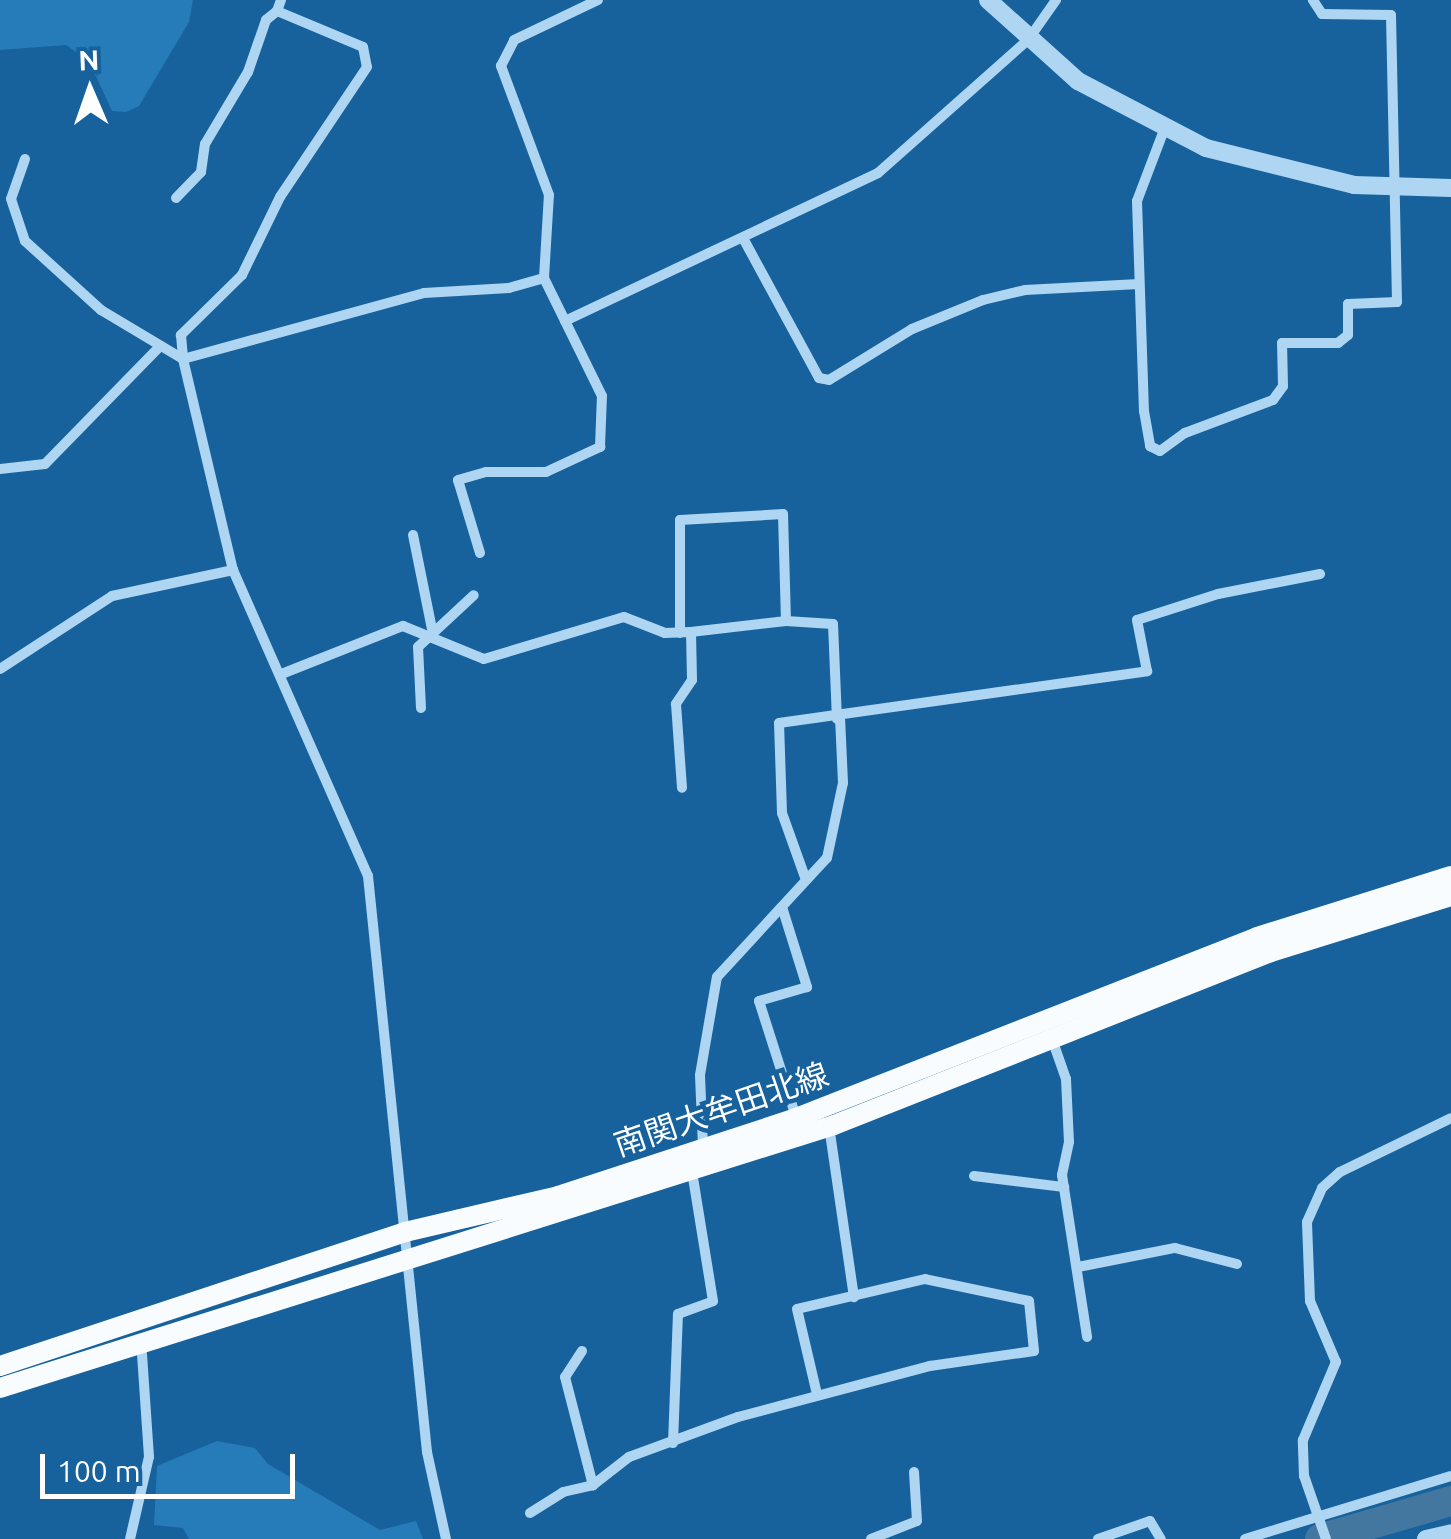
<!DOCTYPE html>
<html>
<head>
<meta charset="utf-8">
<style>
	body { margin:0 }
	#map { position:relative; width:1451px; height:1539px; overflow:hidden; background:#17629d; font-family:Ubuntu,"Noto Sans JP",sans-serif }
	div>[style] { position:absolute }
	.green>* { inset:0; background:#267bb9 }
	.river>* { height:30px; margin:-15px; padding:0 15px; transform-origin:15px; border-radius:15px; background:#4377a0 }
	.minor>* { height:10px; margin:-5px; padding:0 5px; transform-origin:5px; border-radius:5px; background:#aed5f2 }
	.tertiary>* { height:18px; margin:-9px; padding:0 9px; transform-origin:9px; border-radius:9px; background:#aed5f2 }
	.primary>* { height:20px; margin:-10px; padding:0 10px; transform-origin:10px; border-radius:10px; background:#f9fcff }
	span { translate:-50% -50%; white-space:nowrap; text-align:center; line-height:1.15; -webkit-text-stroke:9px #17629d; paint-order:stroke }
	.street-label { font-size:32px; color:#fff }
	.north { position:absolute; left:40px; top:40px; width:100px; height:100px; -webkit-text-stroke:8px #17629d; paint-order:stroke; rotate:358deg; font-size:28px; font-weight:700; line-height:40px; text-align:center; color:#fff }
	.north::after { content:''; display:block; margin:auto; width:35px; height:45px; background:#fff; clip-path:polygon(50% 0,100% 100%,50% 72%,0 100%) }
	.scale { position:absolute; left:40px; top:1454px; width:255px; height:45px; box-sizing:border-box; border:5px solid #fff; border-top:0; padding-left:12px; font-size:30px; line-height:35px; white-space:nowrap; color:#fff; -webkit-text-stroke:8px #17629d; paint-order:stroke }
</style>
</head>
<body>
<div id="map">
	<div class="green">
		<div style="clip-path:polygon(0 0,193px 0,189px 22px,139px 106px,126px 112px,112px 111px,89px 61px,66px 45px,0 50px)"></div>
		<div style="clip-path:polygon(217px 1441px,255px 1448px,268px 1464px,380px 1530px,416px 1521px,423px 1539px,189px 1539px,183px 1528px,154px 1525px,157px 1466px)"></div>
	</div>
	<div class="river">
		<div style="left:1320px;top:1539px;width:136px;rotate:-16.2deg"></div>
	</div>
	<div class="minor">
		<div style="left:281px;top:0;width:12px;rotate:110deg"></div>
		<div style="left:277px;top:11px;width:93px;rotate:22.7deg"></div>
		<div style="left:363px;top:47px;width:20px;rotate:79deg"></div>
		<div style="left:367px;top:67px;width:156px;rotate:123.8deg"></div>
		<div style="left:280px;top:197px;width:87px;rotate:116deg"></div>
		<div style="left:242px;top:275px;width:86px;rotate:135.5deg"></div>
		<div style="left:181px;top:335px;width:24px;rotate:85deg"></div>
		<div style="left:183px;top:359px;width:217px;rotate:76.7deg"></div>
		<div style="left:233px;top:570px;width:334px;rotate:66.2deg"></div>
		<div style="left:368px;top:876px;width:579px;rotate:84.15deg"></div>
		<div style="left:427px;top:1452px;width:89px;rotate:77.7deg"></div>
		<div style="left:1164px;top:130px;width:76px;rotate:110.8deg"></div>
		<div style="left:1137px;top:201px;width:210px;rotate:88.1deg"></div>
		<div style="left:1144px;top:411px;width:36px;rotate:80deg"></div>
		<div style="left:1150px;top:446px;width:11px;rotate:27deg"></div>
		<div style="left:1160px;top:451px;width:31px;rotate:-36deg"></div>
		<div style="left:1185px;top:433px;width:94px;rotate:-20.6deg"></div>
		<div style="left:1273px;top:400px;width:17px;rotate:-54deg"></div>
		<div style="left:1283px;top:386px;width:43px;rotate:-91.3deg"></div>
		<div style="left:1282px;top:343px;width:56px"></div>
		<div style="left:1338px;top:343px;width:13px;rotate:-39deg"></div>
		<div style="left:1348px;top:335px;width:31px;rotate:-90deg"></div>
		<div style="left:1348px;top:304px;width:49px;rotate:-2.3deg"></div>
		<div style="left:1397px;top:302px;width:287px;rotate:-91.2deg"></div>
		<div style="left:1391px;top:15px;width:69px;rotate:-179.2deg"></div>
		<div style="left:1322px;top:14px;width:17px;rotate:-123deg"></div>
		<div style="left:25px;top:159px;width:42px;rotate:109.3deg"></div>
		<div style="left:11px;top:199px;width:44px;rotate:71.6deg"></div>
		<div style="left:25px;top:241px;width:103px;rotate:42.2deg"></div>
		<div style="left:101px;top:310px;width:96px;rotate:30.9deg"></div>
		<div style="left:183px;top:359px;width:250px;rotate:-15.3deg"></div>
		<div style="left:424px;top:293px;width:85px;rotate:-3.4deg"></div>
		<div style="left:509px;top:288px;width:36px;rotate:-16deg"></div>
		<div style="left:544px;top:278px;width:83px;rotate:-86.6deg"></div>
		<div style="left:549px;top:195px;width:138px;rotate:-110.4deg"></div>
		<div style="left:501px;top:66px;width:29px;rotate:-63deg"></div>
		<div style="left:514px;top:40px;width:93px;rotate:-25.5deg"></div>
		<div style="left:176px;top:198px;width:36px;rotate:-46deg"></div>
		<div style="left:201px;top:172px;width:28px;rotate:-82deg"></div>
		<div style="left:205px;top:144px;width:84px;rotate:-59.2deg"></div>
		<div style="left:248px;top:72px;width:55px;rotate:-70.9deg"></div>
		<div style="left:266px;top:20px;width:14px;rotate:-39deg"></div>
		<div style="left:743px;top:238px;width:159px;rotate:61.5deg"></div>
		<div style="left:819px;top:378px;width:10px;rotate:11deg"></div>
		<div style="left:829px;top:380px;width:97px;rotate:-31.6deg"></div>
		<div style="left:912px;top:329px;width:77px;rotate:-22.2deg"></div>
		<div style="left:983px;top:300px;width:43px;rotate:-13.4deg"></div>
		<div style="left:1025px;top:290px;width:114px;rotate:-3deg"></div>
		<div style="left:565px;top:321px;width:346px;rotate:-25.3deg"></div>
		<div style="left:878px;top:173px;width:200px;rotate:-41.6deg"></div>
		<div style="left:1028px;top:40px;width:49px;rotate:-55deg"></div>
		<div style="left:0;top:469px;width:45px;rotate:-6.3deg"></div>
		<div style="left:45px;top:464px;width:165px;rotate:-45.7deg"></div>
		<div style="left:413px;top:535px;width:96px;rotate:78.6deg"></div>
		<div style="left:480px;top:553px;width:76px;rotate:-106.8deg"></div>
		<div style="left:458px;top:480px;width:29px;rotate:-16deg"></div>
		<div style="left:486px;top:472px;width:60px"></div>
		<div style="left:546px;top:472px;width:60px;rotate:-24.8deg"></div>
		<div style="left:600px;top:447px;width:51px;rotate:-87.8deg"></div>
		<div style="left:602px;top:396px;width:131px;rotate:-116.2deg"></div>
		<div style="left:786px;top:621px;width:47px;rotate:3.7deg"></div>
		<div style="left:833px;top:624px;width:95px;rotate:87.6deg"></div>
		<div style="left:680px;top:633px;width:113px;rotate:-90deg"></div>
		<div style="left:680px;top:520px;width:103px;rotate:-3.3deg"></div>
		<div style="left:783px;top:514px;width:107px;rotate:88.4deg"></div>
		<div style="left:786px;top:621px;width:96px;rotate:173.4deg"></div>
		<div style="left:0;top:669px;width:134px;rotate:-33.1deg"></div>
		<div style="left:112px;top:596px;width:124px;rotate:-12.1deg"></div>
		<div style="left:284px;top:673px;width:128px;rotate:-21.6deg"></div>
		<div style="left:403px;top:626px;width:87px;rotate:22.2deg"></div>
		<div style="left:484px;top:659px;width:146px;rotate:-16.7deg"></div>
		<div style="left:624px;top:617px;width:44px;rotate:21.3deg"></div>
		<div style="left:665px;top:633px;width:26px;rotate:-2deg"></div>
		<div style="left:691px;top:632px;width:48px;rotate:88.8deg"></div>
		<div style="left:692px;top:680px;width:29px;rotate:124deg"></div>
		<div style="left:676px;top:704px;width:84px;rotate:85.9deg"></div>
		<div style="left:421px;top:708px;width:61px;rotate:-92.8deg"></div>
		<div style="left:418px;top:647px;width:76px;rotate:-42.9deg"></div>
		<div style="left:806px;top:880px;width:71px;rotate:-109.7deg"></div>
		<div style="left:782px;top:813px;width:90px;rotate:-91.9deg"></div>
		<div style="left:779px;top:723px;width:372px;rotate:-8deg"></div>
		<div style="left:1147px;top:671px;width:52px;rotate:-101.1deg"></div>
		<div style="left:1137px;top:620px;width:85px;rotate:-17.8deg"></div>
		<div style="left:1218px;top:594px;width:104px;rotate:-11.1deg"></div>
		<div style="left:782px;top:907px;width:84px;rotate:72.6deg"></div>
		<div style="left:807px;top:987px;width:50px;rotate:163.7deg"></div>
		<div style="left:759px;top:1001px;width:122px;rotate:72.3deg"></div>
		<div style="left:1052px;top:1039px;width:42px;rotate:70.7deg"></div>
		<div style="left:1066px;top:1079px;width:63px;rotate:87.3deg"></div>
		<div style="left:1069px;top:1142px;width:34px;rotate:102deg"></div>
		<div style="left:1062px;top:1175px;width:164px;rotate:81.2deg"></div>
		<div style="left:829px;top:1126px;width:173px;rotate:81.7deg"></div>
		<div style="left:703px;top:1147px;width:72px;rotate:-92.4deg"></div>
		<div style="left:700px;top:1075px;width:99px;rotate:-80.2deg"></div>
		<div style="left:717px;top:977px;width:162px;rotate:-47.3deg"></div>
		<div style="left:827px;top:858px;width:77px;rotate:-78deg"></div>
		<div style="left:843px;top:783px;width:65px;rotate:-92.6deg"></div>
		<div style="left:974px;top:1176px;width:91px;rotate:7deg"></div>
		<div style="left:1078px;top:1267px;width:99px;rotate:-11.1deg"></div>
		<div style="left:1175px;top:1248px;width:64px;rotate:14.5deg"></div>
		<div style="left:582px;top:1351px;width:31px;rotate:123deg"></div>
		<div style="left:565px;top:1377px;width:112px;rotate:75.5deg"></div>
		<div style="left:673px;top:1443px;width:129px;rotate:-87.8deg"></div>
		<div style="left:678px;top:1314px;width:37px;rotate:-20deg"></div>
		<div style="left:713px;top:1301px;width:132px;rotate:-99.2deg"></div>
		<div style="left:530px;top:1513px;width:39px;rotate:-32deg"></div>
		<div style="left:563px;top:1492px;width:31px;rotate:-13deg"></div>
		<div style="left:593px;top:1485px;width:46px;rotate:-37.9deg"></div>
		<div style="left:629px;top:1457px;width:116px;rotate:-20.2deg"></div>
		<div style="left:738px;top:1417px;width:199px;rotate:-14.9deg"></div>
		<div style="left:930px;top:1366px;width:105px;rotate:-8.2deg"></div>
		<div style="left:1034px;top:1351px;width:50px;rotate:-95.7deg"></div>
		<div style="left:1029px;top:1301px;width:106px;rotate:-168.1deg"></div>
		<div style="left:925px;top:1279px;width:131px;rotate:166.8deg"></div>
		<div style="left:797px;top:1309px;width:87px;rotate:76.8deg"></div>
		<div style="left:130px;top:1539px;width:84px;rotate:-77deg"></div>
		<div style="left:149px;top:1457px;width:116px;rotate:-93.9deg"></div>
		<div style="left:871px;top:1539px;width:49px;rotate:-21.4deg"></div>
		<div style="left:917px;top:1521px;width:49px;rotate:-93.5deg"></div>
		<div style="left:1098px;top:1539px;width:55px;rotate:-19.1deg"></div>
		<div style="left:1150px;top:1521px;width:21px;rotate:59deg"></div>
		<div style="left:1245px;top:1539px;width:215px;rotate:-17deg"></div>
		<div style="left:1326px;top:1539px;width:67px;rotate:-109.2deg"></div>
		<div style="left:1304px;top:1476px;width:36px;rotate:-92deg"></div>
		<div style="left:1303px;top:1440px;width:85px;rotate:-67.1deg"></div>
		<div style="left:1336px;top:1362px;width:66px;rotate:-113.1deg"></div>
		<div style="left:1310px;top:1301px;width:79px;rotate:-92.2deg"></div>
		<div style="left:1307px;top:1222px;width:37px;rotate:-66deg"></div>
		<div style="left:1322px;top:1188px;width:24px;rotate:-42deg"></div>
		<div style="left:1340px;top:1172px;width:123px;rotate:-25.9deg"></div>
	</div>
	<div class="tertiary">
		<div style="left:988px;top:0;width:121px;rotate:42deg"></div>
		<div style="left:1078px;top:81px;width:144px;rotate:27.6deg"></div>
		<div style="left:1206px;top:148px;width:153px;rotate:14deg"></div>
		<div style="left:1354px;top:185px;width:97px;rotate:1.8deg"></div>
		<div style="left:1426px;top:1539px;width:26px;rotate:-13deg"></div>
	</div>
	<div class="primary">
		<div style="left:0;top:1366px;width:427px;rotate:-18.3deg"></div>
		<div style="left:405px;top:1232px;width:157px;rotate:-13.2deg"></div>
		<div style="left:558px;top:1196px;width:250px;rotate:-18.1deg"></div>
		<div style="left:796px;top:1118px;width:495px;rotate:-21.4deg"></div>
		<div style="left:1257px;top:937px;width:203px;rotate:-17.5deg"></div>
		<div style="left:0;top:1388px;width:874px;rotate:-17.5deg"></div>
		<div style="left:834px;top:1125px;width:470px;rotate:-21.6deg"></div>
		<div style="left:1271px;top:952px;width:189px;rotate:-17.3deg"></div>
	</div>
	<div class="street-label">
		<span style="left:721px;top:1109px;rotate:-19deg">南関大牟田北線</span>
	</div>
	<div class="north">N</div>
	<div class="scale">100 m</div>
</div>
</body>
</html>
